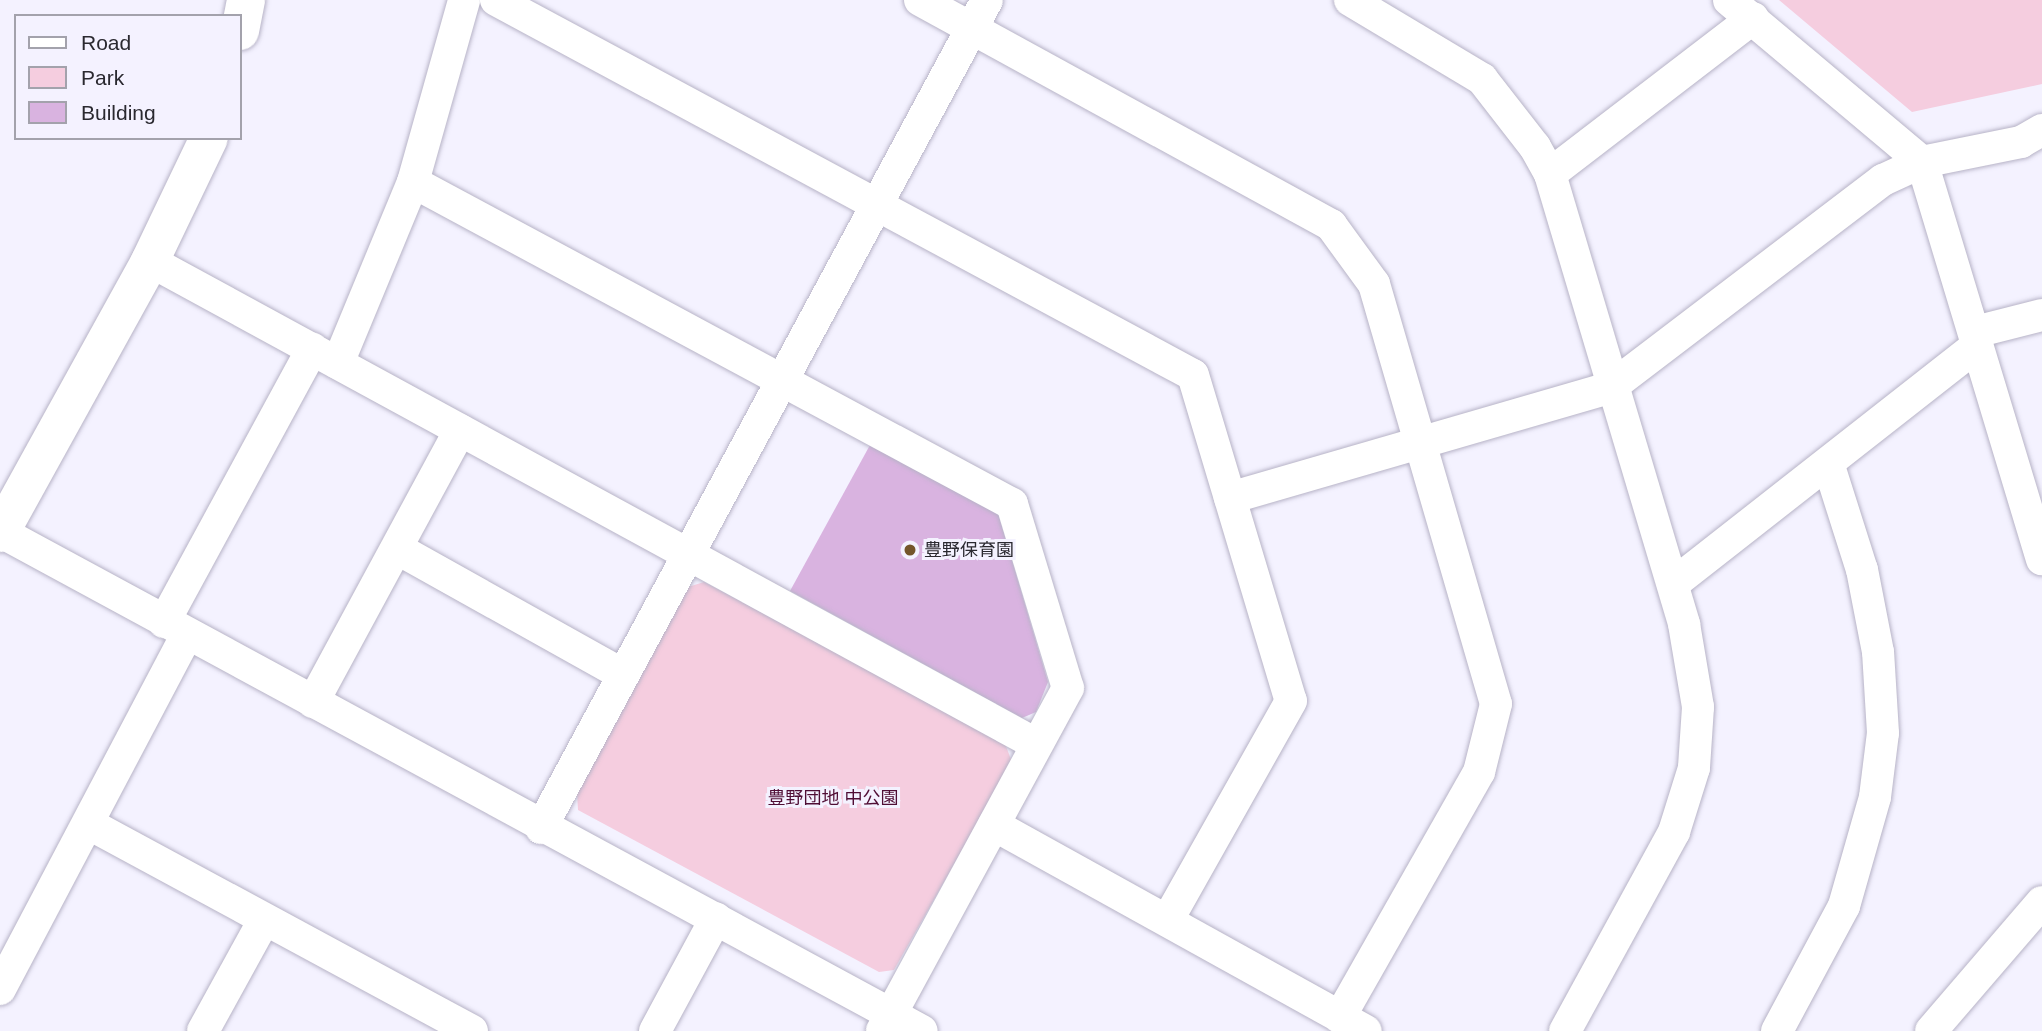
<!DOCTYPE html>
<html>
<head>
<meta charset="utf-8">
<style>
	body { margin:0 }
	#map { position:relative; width:2042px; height:1031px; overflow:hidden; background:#f4f2ff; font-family:Arial,"Noto Sans JP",sans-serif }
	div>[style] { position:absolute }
	.green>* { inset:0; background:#f5cddf }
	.building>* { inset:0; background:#d9b3e0 }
	.roads { filter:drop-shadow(0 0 2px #b7b3c7) drop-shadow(0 0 2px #b7b3c7) }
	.street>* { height:32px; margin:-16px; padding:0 16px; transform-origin:16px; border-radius:16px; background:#fff }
	.secondary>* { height:38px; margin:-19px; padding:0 19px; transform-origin:19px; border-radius:19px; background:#fff }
	.dots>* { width:19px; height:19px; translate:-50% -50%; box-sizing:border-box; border:4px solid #f4f2ff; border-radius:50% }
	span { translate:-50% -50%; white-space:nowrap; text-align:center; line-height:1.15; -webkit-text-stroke:6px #f4f2ff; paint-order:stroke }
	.poi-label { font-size:18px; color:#2a2930 }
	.left { translate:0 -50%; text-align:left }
	.park-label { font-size:18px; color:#500e35 }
	.legend { position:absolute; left:14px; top:14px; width:228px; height:126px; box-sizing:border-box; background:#f4f2ff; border:2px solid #a3a2ac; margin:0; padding:9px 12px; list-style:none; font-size:21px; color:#2a2930 }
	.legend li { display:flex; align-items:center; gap:14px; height:35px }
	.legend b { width:35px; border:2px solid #a3a2ac }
</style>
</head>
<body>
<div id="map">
	<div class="green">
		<div style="clip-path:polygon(1779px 0,2042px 0,2042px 84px,1912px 112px)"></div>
		<div style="clip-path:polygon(704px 582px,1004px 741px,1012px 762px,894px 970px,879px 972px,578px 810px,577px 793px,688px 587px)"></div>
	</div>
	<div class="building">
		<div style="clip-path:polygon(870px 445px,997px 510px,1048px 682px,1036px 712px,1022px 718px,790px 591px)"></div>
	</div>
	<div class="roads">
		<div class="street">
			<div style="left:496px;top:0;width:791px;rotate:28.28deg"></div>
			<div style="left:1193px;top:375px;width:340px;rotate:73.3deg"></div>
			<div style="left:1291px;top:701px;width:250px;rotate:119.4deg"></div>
			<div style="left:920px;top:0;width:469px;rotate:28.7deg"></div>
			<div style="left:1331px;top:225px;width:73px;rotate:53.9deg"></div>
			<div style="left:1374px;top:284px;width:437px;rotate:73.8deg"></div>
			<div style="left:1496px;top:704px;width:70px;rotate:104deg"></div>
			<div style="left:1479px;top:772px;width:282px;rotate:119.6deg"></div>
			<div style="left:1350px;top:0;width:154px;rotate:30.9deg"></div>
			<div style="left:1482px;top:79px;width:86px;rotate:52.1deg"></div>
			<div style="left:1535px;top:147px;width:31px;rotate:61deg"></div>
			<div style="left:1550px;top:174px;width:470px;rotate:73.4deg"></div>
			<div style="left:1684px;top:624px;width:84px;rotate:80.4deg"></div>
			<div style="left:1698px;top:707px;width:61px;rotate:93.8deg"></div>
			<div style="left:1694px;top:768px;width:67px;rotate:107.4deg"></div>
			<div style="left:1674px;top:832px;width:227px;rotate:118.7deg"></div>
			<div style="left:1729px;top:0;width:252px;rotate:40deg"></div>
			<div style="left:1922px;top:162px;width:415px;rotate:73.2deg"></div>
			<div style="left:1550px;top:174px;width:256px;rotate:-37.5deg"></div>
			<div style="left:413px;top:182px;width:680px;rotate:28.26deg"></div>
			<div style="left:1012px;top:504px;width:192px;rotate:73.1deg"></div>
			<div style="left:1068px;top:688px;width:390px;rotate:118.5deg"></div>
			<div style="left:150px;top:261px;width:1009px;rotate:28.6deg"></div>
			<div style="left:1975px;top:332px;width:69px;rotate:-14.2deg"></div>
			<div style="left:338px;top:363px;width:196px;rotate:-67.5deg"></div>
			<div style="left:413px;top:182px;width:189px;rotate:-74.3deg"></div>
			<div style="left:1230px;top:498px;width:397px;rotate:-16.2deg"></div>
			<div style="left:1611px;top:387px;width:342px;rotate:-37.3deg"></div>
			<div style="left:1883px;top:180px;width:43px;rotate:-24.8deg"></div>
			<div style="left:1922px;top:162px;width:101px;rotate:-11.4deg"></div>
			<div style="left:2021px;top:142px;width:24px;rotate:-30deg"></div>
			<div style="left:1px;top:532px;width:1047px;rotate:28.45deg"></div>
			<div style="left:398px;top:549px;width:258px;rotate:29.2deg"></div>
			<div style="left:1673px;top:584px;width:386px;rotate:-38.1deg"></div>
			<div style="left:164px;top:622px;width:311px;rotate:-61.5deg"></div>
			<div style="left:313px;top:702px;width:309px;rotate:-61.6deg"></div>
			<div style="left:91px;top:825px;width:433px;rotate:28.4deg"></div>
			<div style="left:994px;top:825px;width:425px;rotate:29deg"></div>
			<div style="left:541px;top:828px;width:940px;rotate:-61.69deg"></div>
			<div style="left:0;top:989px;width:400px;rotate:-62.2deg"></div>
			<div style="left:203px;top:1031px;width:127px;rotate:-61.2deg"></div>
			<div style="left:655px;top:1031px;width:128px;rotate:-61.6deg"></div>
			<div style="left:1777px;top:1031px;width:142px;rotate:-61.8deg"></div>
			<div style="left:1844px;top:906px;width:113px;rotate:-74.1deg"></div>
			<div style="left:1875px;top:797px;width:64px;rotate:-82.9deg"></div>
			<div style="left:1883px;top:733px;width:81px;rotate:-93.5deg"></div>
			<div style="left:1878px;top:652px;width:84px;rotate:-101deg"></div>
			<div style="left:1862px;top:570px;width:109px;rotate:-107.6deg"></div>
			<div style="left:1931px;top:1031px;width:170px;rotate:-49.3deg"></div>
		</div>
		<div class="secondary">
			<div style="left:240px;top:31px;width:32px;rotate:-79deg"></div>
			<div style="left:0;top:533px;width:311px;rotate:-61.1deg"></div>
			<div style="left:150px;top:261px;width:136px;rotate:-64.4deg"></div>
		</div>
	</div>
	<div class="dots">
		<div style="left:910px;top:550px;background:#74552b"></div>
	</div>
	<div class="poi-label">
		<span class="left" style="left:924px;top:550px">豊野保育園</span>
	</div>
	<div class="park-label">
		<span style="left:833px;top:798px">豊野団地 中公園</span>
	</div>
	<ul class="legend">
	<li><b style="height:9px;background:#fff"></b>Road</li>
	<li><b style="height:19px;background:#f5cddf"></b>Park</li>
	<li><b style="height:19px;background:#d9b3e0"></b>Building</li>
	</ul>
</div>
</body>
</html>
